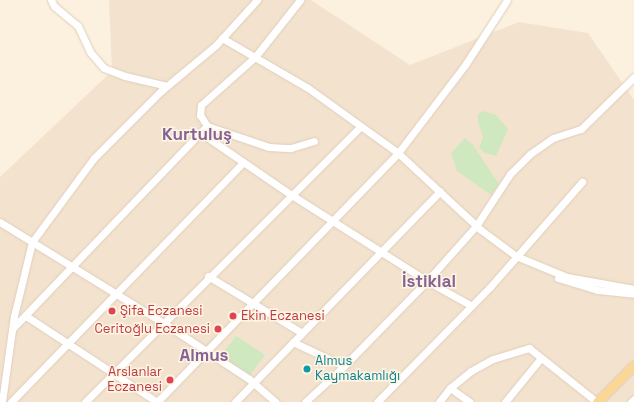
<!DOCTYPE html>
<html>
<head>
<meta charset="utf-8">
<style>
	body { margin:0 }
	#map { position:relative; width:634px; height:402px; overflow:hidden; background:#fcf1df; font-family:"Space Grotesk",sans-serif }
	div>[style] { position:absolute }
	.residential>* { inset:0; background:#f3e3ce }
	.green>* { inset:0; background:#cfe8bf }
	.roads { filter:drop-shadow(0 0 1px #dfcdbc) drop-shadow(0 0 1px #dfcdbc) }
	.minor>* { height:7px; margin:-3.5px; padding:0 3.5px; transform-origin:3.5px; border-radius:3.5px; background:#fff }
	.major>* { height:9px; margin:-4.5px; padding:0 4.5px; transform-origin:4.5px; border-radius:4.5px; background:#fbd797 }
	.dots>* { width:11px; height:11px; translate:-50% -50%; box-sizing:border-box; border:2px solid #fff5e5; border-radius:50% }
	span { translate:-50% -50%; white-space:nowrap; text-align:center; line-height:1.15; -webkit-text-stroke:3px #fff5e5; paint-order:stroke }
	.health-label { font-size:13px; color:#be3a42 }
	.left { translate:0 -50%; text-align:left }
	.right { translate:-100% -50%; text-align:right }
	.culture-label { font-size:13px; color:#0d838f }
	.district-label { font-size:17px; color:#856395; font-weight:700 }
</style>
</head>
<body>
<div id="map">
	<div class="residential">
		<div style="clip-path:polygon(109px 0,311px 0,410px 65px,519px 22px,588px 33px,634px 100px,634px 402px,0 402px,0 177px,112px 71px)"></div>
	</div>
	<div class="green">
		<div style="clip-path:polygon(483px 111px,496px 115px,508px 129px,496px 156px,485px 153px,479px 148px,483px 137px,478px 122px,478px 114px)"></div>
		<div style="clip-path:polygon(465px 138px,473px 145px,499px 184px,491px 195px,457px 171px,451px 153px)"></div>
		<div style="clip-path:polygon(236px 336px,265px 355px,250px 375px,220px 357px)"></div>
	</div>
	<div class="roads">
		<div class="minor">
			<div style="left:51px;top:0;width:7px;rotate:63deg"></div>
			<div style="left:54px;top:6px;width:31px;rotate:40deg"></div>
			<div style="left:78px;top:26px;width:29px;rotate:65deg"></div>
			<div style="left:90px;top:52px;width:21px;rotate:49deg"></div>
			<div style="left:104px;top:68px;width:22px;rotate:21deg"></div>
			<div style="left:125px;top:76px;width:43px;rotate:13.4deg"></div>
			<div style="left:222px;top:38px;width:99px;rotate:30.2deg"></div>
			<div style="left:308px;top:88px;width:111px;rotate:35.8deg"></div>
			<div style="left:398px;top:153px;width:113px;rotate:42.9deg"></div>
			<div style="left:481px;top:230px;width:44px;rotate:36.6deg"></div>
			<div style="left:516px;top:256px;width:55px;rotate:22.4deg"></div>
			<div style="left:567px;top:277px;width:68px;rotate:10.2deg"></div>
			<div style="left:207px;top:126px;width:65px;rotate:18.7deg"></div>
			<div style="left:269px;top:147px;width:22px;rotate:3deg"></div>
			<div style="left:291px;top:148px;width:24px;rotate:-17deg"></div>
			<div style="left:201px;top:133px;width:108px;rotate:34.4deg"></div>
			<div style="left:290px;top:194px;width:162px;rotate:32.4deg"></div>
			<div style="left:427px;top:281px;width:51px;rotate:29.1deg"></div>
			<div style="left:0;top:222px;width:190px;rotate:31.7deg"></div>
			<div style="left:162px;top:322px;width:104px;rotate:33.2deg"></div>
			<div style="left:249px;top:379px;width:35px;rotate:41deg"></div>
			<div style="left:208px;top:276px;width:110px;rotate:31.2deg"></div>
			<div style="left:558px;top:278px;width:42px;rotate:16.7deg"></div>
			<div style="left:598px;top:290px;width:36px;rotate:6deg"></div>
			<div style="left:26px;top:316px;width:157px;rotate:33.3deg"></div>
			<div style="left:12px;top:329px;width:281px;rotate:-46.2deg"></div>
			<div style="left:207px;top:126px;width:13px;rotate:-122deg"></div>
			<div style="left:200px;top:115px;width:10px;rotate:-84deg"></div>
			<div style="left:201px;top:105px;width:72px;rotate:-41.6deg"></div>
			<div style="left:255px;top:57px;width:73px;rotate:-51.7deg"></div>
			<div style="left:293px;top:342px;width:56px;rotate:25.2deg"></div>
			<div style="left:450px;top:388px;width:24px;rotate:35deg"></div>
			<div style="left:2px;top:402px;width:87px;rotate:-82.1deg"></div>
			<div style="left:14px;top:316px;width:76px;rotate:-76.3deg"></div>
			<div style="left:32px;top:242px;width:104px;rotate:-53.6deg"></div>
			<div style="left:94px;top:158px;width:95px;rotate:-45deg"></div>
			<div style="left:161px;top:91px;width:72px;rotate:-39.9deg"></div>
			<div style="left:216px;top:45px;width:61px;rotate:-47.7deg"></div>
			<div style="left:11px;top:402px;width:333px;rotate:-45.9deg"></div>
			<div style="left:85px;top:402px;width:390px;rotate:-45deg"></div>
			<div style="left:157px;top:402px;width:347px;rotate:-45.9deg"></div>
			<div style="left:398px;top:153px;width:111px;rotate:-52.7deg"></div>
			<div style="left:465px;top:65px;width:77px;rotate:-57.1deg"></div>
			<div style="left:235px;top:402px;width:294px;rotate:-45.8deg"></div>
			<div style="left:305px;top:402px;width:49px;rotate:-42.5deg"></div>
			<div style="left:341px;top:369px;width:123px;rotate:-45.7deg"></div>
			<div style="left:427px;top:281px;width:74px;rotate:-48.3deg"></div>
			<div style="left:476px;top:226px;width:62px;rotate:-56.8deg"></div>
			<div style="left:510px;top:174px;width:28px;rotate:-45deg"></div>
			<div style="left:530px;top:154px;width:28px;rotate:-35deg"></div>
			<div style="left:553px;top:138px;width:29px;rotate:-18deg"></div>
			<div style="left:581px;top:129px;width:74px;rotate:-44.5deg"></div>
			<div style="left:377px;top:402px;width:161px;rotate:-45.5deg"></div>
			<div style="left:490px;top:287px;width:140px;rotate:-48.8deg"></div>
			<div style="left:439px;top:402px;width:18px;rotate:-52deg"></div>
			<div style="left:450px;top:388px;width:27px;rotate:-39deg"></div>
			<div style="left:471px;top:371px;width:25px;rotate:-29deg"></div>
			<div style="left:493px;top:359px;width:38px;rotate:-17deg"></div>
			<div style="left:529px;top:348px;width:87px;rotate:38.5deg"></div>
			<div style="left:505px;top:402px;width:57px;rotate:-50.7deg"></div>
			<div style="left:631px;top:402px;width:4px;rotate:-45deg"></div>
		</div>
		<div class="major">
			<div style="left:597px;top:402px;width:52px;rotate:-45deg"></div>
		</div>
	</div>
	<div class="dots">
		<div style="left:112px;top:311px;background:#e0444e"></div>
		<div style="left:233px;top:316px;background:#e0444e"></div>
		<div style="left:218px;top:329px;background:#e0444e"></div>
		<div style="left:307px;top:369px;background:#0f9aa8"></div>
		<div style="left:170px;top:380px;background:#e0444e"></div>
	</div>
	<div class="health-label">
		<span class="left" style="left:120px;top:311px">Şifa Eczanesi</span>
		<span class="left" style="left:241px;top:316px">Ekin Eczanesi</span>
		<span class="right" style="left:210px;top:329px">Ceritoğlu Eczanesi</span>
		<span class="right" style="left:162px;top:380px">Arslanlar<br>Eczanesi</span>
	</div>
	<div class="culture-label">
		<span class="left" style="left:315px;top:369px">Almus<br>Kaymakamlığı</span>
	</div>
	<div class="district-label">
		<span style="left:197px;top:135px">Kurtuluş</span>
		<span style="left:429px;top:282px">İstiklal</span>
		<span style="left:204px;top:356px">Almus</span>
	</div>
</div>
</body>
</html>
